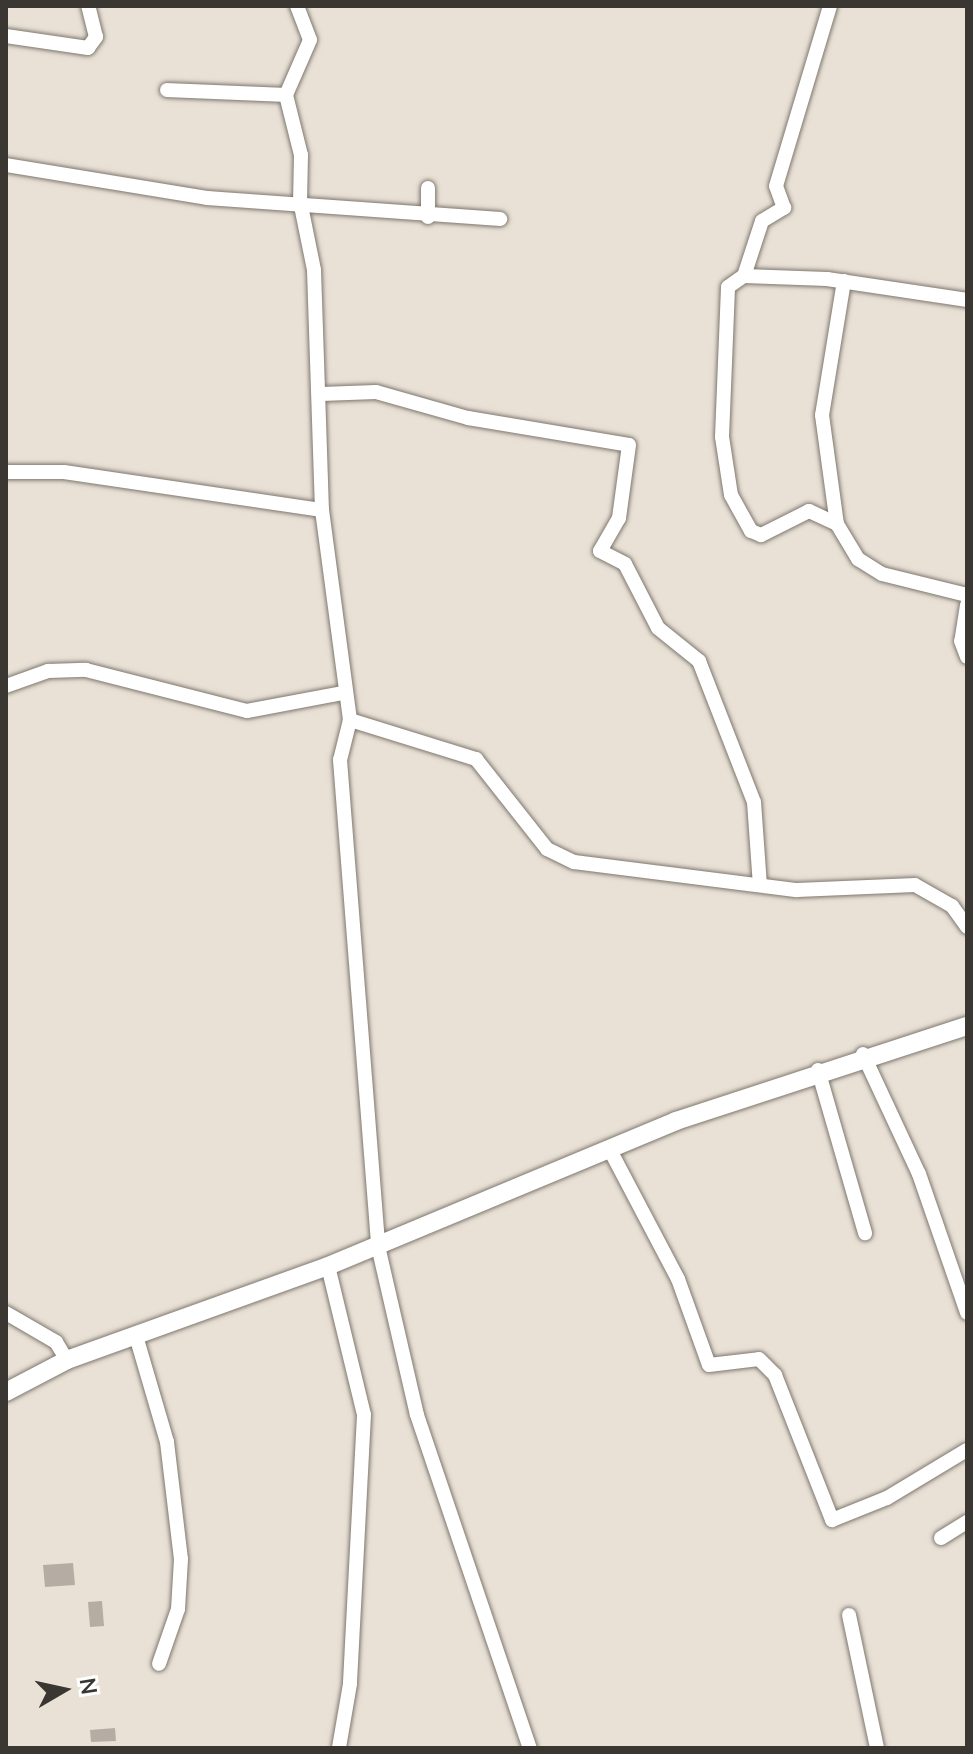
<!DOCTYPE html>
<html>
<head>
<meta charset="utf-8">
<style>
	body { margin:0 }
	#map { position:relative; width:973px; height:1754px; overflow:hidden; background:#e9e1d6; font-family:"Nunito Sans",sans-serif }
	div>[style] { position:absolute }
	.building>* { inset:0; background:#b5ada3 }
	.roads { filter:drop-shadow(0 0 2px #7e776e) drop-shadow(0 0 2px #7e776e) }
	.minor>* { height:14px; margin:-7px; padding:0 7px; transform-origin:7px; border-radius:7px; background:#fff }
	.tertiary>* { height:18px; margin:-9px; padding:0 9px; transform-origin:9px; border-radius:9px; background:#fff }
	span { translate:-50% -50%; white-space:nowrap; text-align:center; line-height:1.15; -webkit-text-stroke:6px #fff; paint-order:stroke }
	.frame { position:absolute; inset:0; border:8px solid #3a3733; pointer-events:none }
	.north { position:absolute; left:24px; top:1650px; width:80px; height:80px; -webkit-text-stroke:6px #fff; paint-order:stroke; rotate:81deg; font-size:22px; font-weight:700; line-height:32px; text-align:center; color:#3a3733 }
	.north::after { content:''; display:block; margin:auto; width:28px; height:36px; background:#3a3733; clip-path:polygon(50% 0,100% 100%,50% 72%,0 100%) }
</style>
</head>
<body>
<div id="map">
	<div class="building">
		<div style="clip-path:polygon(73px 1563px,75px 1585px,45px 1587px,43px 1565px)"></div>
		<div style="clip-path:polygon(102px 1601px,104px 1626px,90px 1627px,88px 1602px)"></div>
		<div style="clip-path:polygon(115px 1728px,116px 1741px,91px 1742px,90px 1730px)"></div>
	</div>
	<div class="roads">
		<div class="minor">
			<div style="left:297px;top:6px;width:36px;rotate:69deg"></div>
			<div style="left:310px;top:40px;width:60px;rotate:113.6deg"></div>
			<div style="left:286px;top:95px;width:62px;rotate:76deg"></div>
			<div style="left:301px;top:155px;width:46px;rotate:91.2deg"></div>
			<div style="left:300px;top:201px;width:70px;rotate:78.5deg"></div>
			<div style="left:314px;top:270px;width:240px;rotate:88.1deg"></div>
			<div style="left:322px;top:510px;width:212px;rotate:82.4deg"></div>
			<div style="left:350px;top:720px;width:41px;rotate:104deg"></div>
			<div style="left:340px;top:760px;width:487px;rotate:85.5deg"></div>
			<div style="left:378px;top:1246px;width:173px;rotate:77deg"></div>
			<div style="left:417px;top:1415px;width:352px;rotate:71.3deg"></div>
			<div style="left:6px;top:36px;width:83px;rotate:8.3deg"></div>
			<div style="left:88px;top:48px;width:14px;rotate:-54deg"></div>
			<div style="left:96px;top:37px;width:32px;rotate:-104deg"></div>
			<div style="left:167px;top:90px;width:119px;rotate:2.4deg"></div>
			<div style="left:6px;top:165px;width:204px;rotate:9.3deg"></div>
			<div style="left:207px;top:198px;width:294px;rotate:4.1deg"></div>
			<div style="left:428px;top:217px;width:29px;rotate:-90deg"></div>
			<div style="left:744px;top:276px;width:58px;rotate:-71.9deg"></div>
			<div style="left:762px;top:221px;width:26px;rotate:-31deg"></div>
			<div style="left:784px;top:208px;width:23px;rotate:-110deg"></div>
			<div style="left:776px;top:186px;width:188px;rotate:-73.3deg"></div>
			<div style="left:844px;top:281px;width:136px;rotate:99.3deg"></div>
			<div style="left:822px;top:415px;width:110px;rotate:82.2deg"></div>
			<div style="left:837px;top:524px;width:41px;rotate:59deg"></div>
			<div style="left:858px;top:559px;width:28px;rotate:32deg"></div>
			<div style="left:882px;top:574px;width:88px;rotate:13.9deg"></div>
			<div style="left:321px;top:394px;width:55px;rotate:-2.1deg"></div>
			<div style="left:376px;top:392px;width:96px;rotate:15.8deg"></div>
			<div style="left:468px;top:418px;width:163px;rotate:9.5deg"></div>
			<div style="left:629px;top:445px;width:74px;rotate:97.8deg"></div>
			<div style="left:619px;top:518px;width:38px;rotate:120deg"></div>
			<div style="left:600px;top:551px;width:28px;rotate:27deg"></div>
			<div style="left:625px;top:564px;width:72px;rotate:62.7deg"></div>
			<div style="left:658px;top:628px;width:53px;rotate:38.8deg"></div>
			<div style="left:699px;top:661px;width:151px;rotate:68.7deg"></div>
			<div style="left:754px;top:802px;width:83px;rotate:85.9deg"></div>
			<div style="left:6px;top:472px;width:58px"></div>
			<div style="left:64px;top:472px;width:261px;rotate:8.4deg"></div>
			<div style="left:837px;top:524px;width:31px;rotate:-155deg"></div>
			<div style="left:809px;top:511px;width:54px;rotate:153.4deg"></div>
			<div style="left:761px;top:535px;width:11px;rotate:-158deg"></div>
			<div style="left:751px;top:531px;width:41px;rotate:-119.1deg"></div>
			<div style="left:731px;top:495px;width:59px;rotate:-98.8deg"></div>
			<div style="left:722px;top:437px;width:150px;rotate:-87.7deg"></div>
			<div style="left:728px;top:287px;width:19px;rotate:-35deg"></div>
			<div style="left:744px;top:276px;width:83px;rotate:2.1deg"></div>
			<div style="left:827px;top:279px;width:142px;rotate:8.5deg"></div>
			<div style="left:967px;top:605px;width:36px;rotate:99deg"></div>
			<div style="left:961px;top:641px;width:17px;rotate:69deg"></div>
			<div style="left:6px;top:686px;width:45px;rotate:-19.7deg"></div>
			<div style="left:48px;top:671px;width:38px;rotate:-2deg"></div>
			<div style="left:86px;top:670px;width:166px;rotate:14.3deg"></div>
			<div style="left:247px;top:711px;width:98px;rotate:-10.6deg"></div>
			<div style="left:350px;top:720px;width:132px;rotate:17.2deg"></div>
			<div style="left:476px;top:759px;width:115px;rotate:51.7deg"></div>
			<div style="left:547px;top:849px;width:30px;rotate:26deg"></div>
			<div style="left:574px;top:862px;width:225px;rotate:7.2deg"></div>
			<div style="left:797px;top:890px;width:118px;rotate:-2.4deg"></div>
			<div style="left:915px;top:885px;width:43px;rotate:29.6deg"></div>
			<div style="left:952px;top:906px;width:26px;rotate:54deg"></div>
			<div style="left:863px;top:1054px;width:132px;rotate:65deg"></div>
			<div style="left:919px;top:1174px;width:147px;rotate:70.9deg"></div>
			<div style="left:818px;top:1070px;width:170px;rotate:73.9deg"></div>
			<div style="left:610px;top:1150px;width:146px;rotate:62.2deg"></div>
			<div style="left:678px;top:1279px;width:91px;rotate:70.2deg"></div>
			<div style="left:709px;top:1365px;width:50px;rotate:-6.8deg"></div>
			<div style="left:759px;top:1359px;width:23px;rotate:45deg"></div>
			<div style="left:775px;top:1375px;width:156px;rotate:68.5deg"></div>
			<div style="left:832px;top:1520px;width:59px;rotate:-21.8deg"></div>
			<div style="left:887px;top:1498px;width:93px;rotate:-31deg"></div>
			<div style="left:328px;top:1266px;width:153px;rotate:76.4deg"></div>
			<div style="left:364px;top:1415px;width:269px;rotate:93deg"></div>
			<div style="left:350px;top:1684px;width:65px;rotate:99.8deg"></div>
			<div style="left:6px;top:1313px;width:58px;rotate:30.1deg"></div>
			<div style="left:56px;top:1342px;width:21px;rotate:59deg"></div>
			<div style="left:136px;top:1336px;width:110px;rotate:73.7deg"></div>
			<div style="left:167px;top:1442px;width:118px;rotate:83.2deg"></div>
			<div style="left:181px;top:1559px;width:50px;rotate:93.4deg"></div>
			<div style="left:178px;top:1609px;width:58px;rotate:109.1deg"></div>
			<div style="left:941px;top:1538px;width:31px;rotate:-32deg"></div>
			<div style="left:849px;top:1615px;width:136px;rotate:78.1deg"></div>
		</div>
		<div class="tertiary">
			<div style="left:6px;top:1392px;width:69px;rotate:-27.7deg"></div>
			<div style="left:67px;top:1360px;width:277px;rotate:-19.8deg"></div>
			<div style="left:328px;top:1266px;width:377px;rotate:-22.6deg"></div>
			<div style="left:676px;top:1121px;width:306px;rotate:-18.1deg"></div>
		</div>
	</div>
	<div class="frame"></div>
	<div class="north">N</div>
</div>
</body>
</html>
